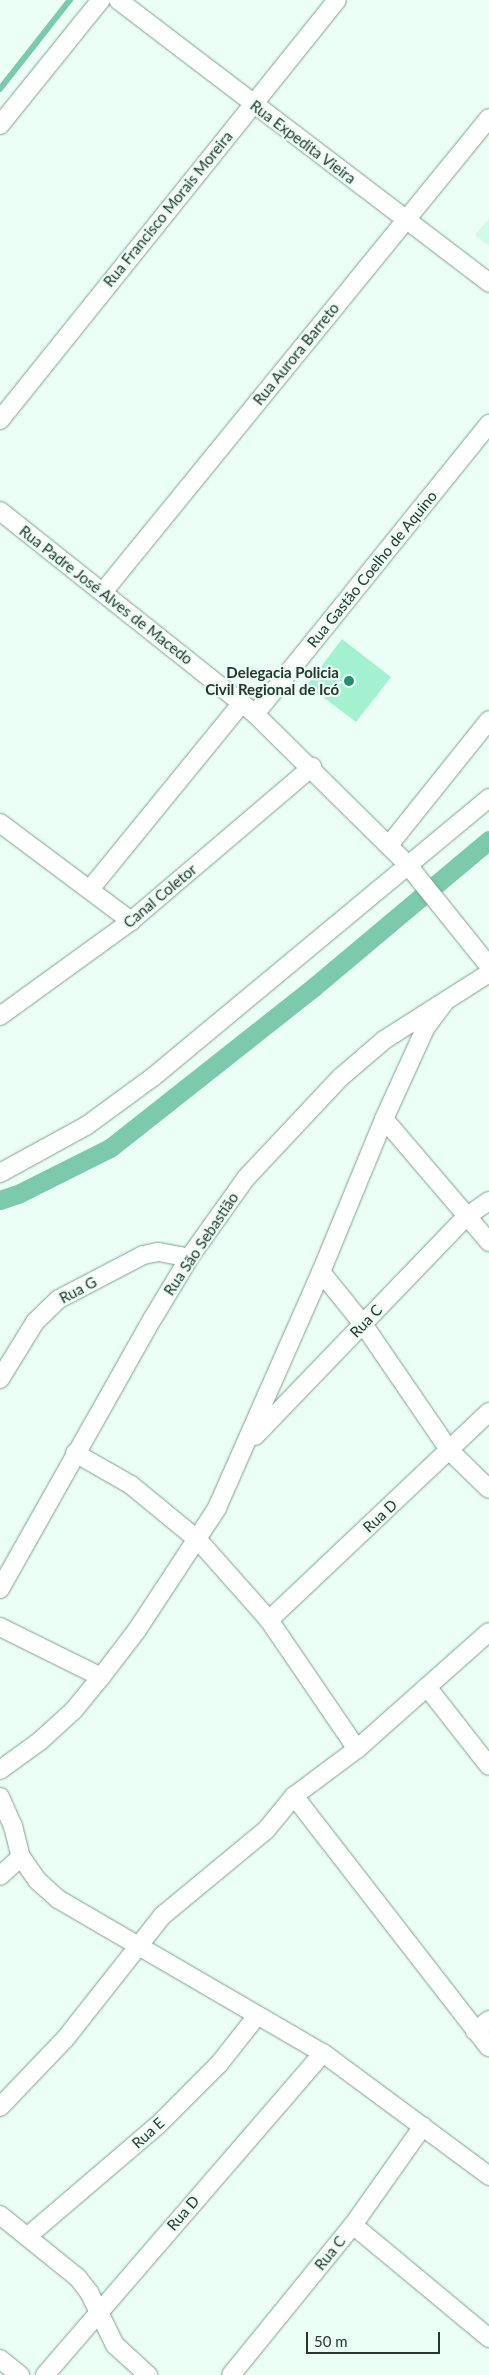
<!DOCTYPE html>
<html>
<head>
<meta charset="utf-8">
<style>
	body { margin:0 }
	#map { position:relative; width:489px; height:2375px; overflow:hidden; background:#ebfff6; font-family:Lato,sans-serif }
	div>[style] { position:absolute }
	.built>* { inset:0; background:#d1fbe9 }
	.stream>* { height:5.5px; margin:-2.75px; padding:0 2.75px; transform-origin:2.75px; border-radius:2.75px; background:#7dc9ab }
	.canal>* { height:19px; margin:-9.5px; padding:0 9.5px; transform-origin:9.5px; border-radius:9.5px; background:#7dc9ab }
	.building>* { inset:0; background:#a4f1d1 }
	.roads { filter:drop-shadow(0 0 1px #7f9e90) drop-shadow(0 0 1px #7f9e90) }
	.minor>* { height:18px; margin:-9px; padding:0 9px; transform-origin:9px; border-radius:9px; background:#fff }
	.dots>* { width:14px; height:14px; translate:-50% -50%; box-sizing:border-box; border:2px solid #ebfff6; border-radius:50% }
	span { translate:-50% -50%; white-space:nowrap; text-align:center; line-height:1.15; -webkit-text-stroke:4.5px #ebfff6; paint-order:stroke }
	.street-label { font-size:15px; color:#27342f }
	.poi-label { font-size:15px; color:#27342f; font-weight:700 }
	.right { translate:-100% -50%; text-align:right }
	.scale { position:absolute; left:306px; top:2332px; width:134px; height:22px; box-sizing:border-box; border:2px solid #27342f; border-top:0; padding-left:6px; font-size:15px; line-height:18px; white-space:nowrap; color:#27342f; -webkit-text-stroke:4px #ebfff6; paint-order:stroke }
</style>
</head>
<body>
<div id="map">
	<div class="built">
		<div style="clip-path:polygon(489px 218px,489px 246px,475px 235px)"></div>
	</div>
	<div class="stream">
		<div style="left:0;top:89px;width:113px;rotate:-51.8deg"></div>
	</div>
	<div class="canal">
		<div style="left:0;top:1200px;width:21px;rotate:-19deg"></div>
		<div style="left:20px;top:1193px;width:101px;rotate:-26.6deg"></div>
		<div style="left:110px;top:1148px;width:261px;rotate:-38.3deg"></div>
		<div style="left:315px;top:986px;width:227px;rotate:-40deg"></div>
	</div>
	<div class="building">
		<div style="clip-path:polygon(342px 639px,391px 677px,356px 722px,307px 685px)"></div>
	</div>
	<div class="roads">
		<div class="minor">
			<div style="left:118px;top:0;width:467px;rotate:37.3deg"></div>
			<div style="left:0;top:125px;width:161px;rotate:-51.1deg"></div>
			<div style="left:0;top:420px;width:538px;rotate:-51.26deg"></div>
			<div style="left:0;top:511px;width:326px;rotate:38.5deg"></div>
			<div style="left:255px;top:714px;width:214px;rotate:44.6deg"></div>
			<div style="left:407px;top:864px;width:131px;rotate:51.2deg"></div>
			<div style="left:103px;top:592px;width:611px;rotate:-50.84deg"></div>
			<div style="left:255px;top:714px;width:373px;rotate:-51.1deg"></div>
			<div style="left:0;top:823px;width:164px;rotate:36.8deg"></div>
			<div style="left:389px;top:845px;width:160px;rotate:-51.3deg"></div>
			<div style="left:91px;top:888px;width:239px;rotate:-50.8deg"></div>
			<div style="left:0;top:1016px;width:162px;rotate:-35.9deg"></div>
			<div style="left:131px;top:921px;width:238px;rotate:-40.4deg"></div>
			<div style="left:384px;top:1119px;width:162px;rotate:49.5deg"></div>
			<div style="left:0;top:1173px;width:98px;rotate:-28.7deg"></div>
			<div style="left:86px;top:1126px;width:83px;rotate:-36.2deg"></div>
			<div style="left:153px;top:1077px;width:437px;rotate:-39.7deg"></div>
			<div style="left:321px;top:1272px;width:67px;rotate:51.1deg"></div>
			<div style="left:363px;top:1324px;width:154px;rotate:55.6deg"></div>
			<div style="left:450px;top:1451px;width:54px;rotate:44.3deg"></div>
			<div style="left:0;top:1379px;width:67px;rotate:-58.4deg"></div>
			<div style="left:35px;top:1322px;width:33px;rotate:-44deg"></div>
			<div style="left:59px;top:1299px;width:95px;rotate:-27.6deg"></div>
			<div style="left:143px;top:1255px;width:16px;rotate:-11deg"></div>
			<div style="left:159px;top:1252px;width:31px;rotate:11deg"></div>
			<div style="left:255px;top:1436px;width:304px;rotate:-46.1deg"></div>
			<div style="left:466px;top:1217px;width:28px;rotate:-35deg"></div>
			<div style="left:75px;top:1453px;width:64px;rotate:29.7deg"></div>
			<div style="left:131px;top:1485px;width:87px;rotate:39.4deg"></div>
			<div style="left:198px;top:1540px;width:107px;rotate:48.4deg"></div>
			<div style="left:269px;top:1620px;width:156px;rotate:55.7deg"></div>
			<div style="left:0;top:1589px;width:311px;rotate:-60.6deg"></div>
			<div style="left:153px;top:1318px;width:70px;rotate:-59deg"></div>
			<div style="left:189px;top:1258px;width:98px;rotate:-54.5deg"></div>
			<div style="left:246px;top:1178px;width:139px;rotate:-46.8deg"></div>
			<div style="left:341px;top:1077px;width:57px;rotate:-40.7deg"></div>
			<div style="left:384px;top:1040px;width:125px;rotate:-32.5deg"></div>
			<div style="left:269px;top:1620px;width:303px;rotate:-43.4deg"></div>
			<div style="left:0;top:1627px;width:113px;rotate:26.3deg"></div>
			<div style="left:427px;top:1687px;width:100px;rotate:51.9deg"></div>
			<div style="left:0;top:1770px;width:49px;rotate:-35.9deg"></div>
			<div style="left:40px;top:1741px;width:45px;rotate:-42.3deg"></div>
			<div style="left:73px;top:1711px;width:44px;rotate:-50.5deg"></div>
			<div style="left:101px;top:1677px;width:59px;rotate:-52.5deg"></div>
			<div style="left:137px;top:1630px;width:146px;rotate:-56.7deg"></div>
			<div style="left:217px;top:1508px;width:258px;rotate:-66.2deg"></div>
			<div style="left:321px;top:1272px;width:165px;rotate:-67.6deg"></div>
			<div style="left:384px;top:1119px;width:101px;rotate:-65.5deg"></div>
			<div style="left:426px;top:1027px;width:30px;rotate:-53deg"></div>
			<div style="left:294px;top:1796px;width:318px;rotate:52.2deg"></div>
			<div style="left:0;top:1797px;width:32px;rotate:66deg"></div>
			<div style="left:13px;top:1826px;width:32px;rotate:76deg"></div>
			<div style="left:21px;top:1857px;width:28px;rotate:138deg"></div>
			<div style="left:21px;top:1857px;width:29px;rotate:55deg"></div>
			<div style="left:38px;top:1881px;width:27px;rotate:42deg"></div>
			<div style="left:58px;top:1899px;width:306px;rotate:30.2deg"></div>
			<div style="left:323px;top:2053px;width:207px;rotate:36.5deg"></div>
			<div style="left:475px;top:2031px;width:18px;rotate:-38deg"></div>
			<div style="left:0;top:2107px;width:94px;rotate:-46.3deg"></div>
			<div style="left:65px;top:2039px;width:157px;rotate:-51.7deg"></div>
			<div style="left:162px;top:1916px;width:135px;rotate:-39.6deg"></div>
			<div style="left:266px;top:1830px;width:44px;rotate:-50.5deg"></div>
			<div style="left:294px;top:1796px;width:79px;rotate:-36.7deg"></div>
			<div style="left:357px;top:1749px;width:176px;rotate:-41.6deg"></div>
			<div style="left:0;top:2215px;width:100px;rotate:38.9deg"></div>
			<div style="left:78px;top:2278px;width:18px;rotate:52deg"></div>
			<div style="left:89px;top:2292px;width:59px;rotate:63.9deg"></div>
			<div style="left:115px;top:2345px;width:45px;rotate:42.3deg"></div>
			<div style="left:353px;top:2225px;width:177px;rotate:39.7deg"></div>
			<div style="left:28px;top:2236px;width:171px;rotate:-40.5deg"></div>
			<div style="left:158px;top:2125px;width:86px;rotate:-45deg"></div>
			<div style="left:219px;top:2064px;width:60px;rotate:-51.8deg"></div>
			<div style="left:0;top:2359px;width:26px;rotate:39deg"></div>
			<div style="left:45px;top:2375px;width:425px;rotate:-49.2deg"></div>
			<div style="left:231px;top:2375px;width:193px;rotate:-50.9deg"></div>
			<div style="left:353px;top:2225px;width:121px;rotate:-54.7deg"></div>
		</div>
	</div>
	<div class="dots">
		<div style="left:349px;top:681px;background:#248f6d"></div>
	</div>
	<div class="street-label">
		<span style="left:303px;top:142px;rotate:37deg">Rua Expedita Vieira</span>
		<span style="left:168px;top:209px;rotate:-51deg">Rua Francisco Morais Moreira</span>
		<span style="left:296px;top:354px;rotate:-51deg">Rua Aurora Barreto</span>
		<span style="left:372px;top:569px;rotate:-51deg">Rua Gastão Coelho de Aquino</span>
		<span style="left:106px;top:595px;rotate:38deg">Rua Padre José Alves de Macedo</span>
		<span style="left:160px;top:896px;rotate:-40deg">Canal Coletor</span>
		<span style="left:201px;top:1244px;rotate:-56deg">Rua São Sebastião</span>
		<span style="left:78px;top:1290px;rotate:-28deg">Rua G</span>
		<span style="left:366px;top:1321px;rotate:-46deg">Rua C</span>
		<span style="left:380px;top:1516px;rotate:-43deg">Rua D</span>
		<span style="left:148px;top:2133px;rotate:-42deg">Rua E</span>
		<span style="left:183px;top:2213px;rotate:-49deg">Rua D</span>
		<span style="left:330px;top:2253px;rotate:-51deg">Rua C</span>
	</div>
	<div class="poi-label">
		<span class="right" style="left:339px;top:681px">Delegacia Policia<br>Civil Regional de Icó</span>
	</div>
	<div class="scale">50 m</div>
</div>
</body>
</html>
